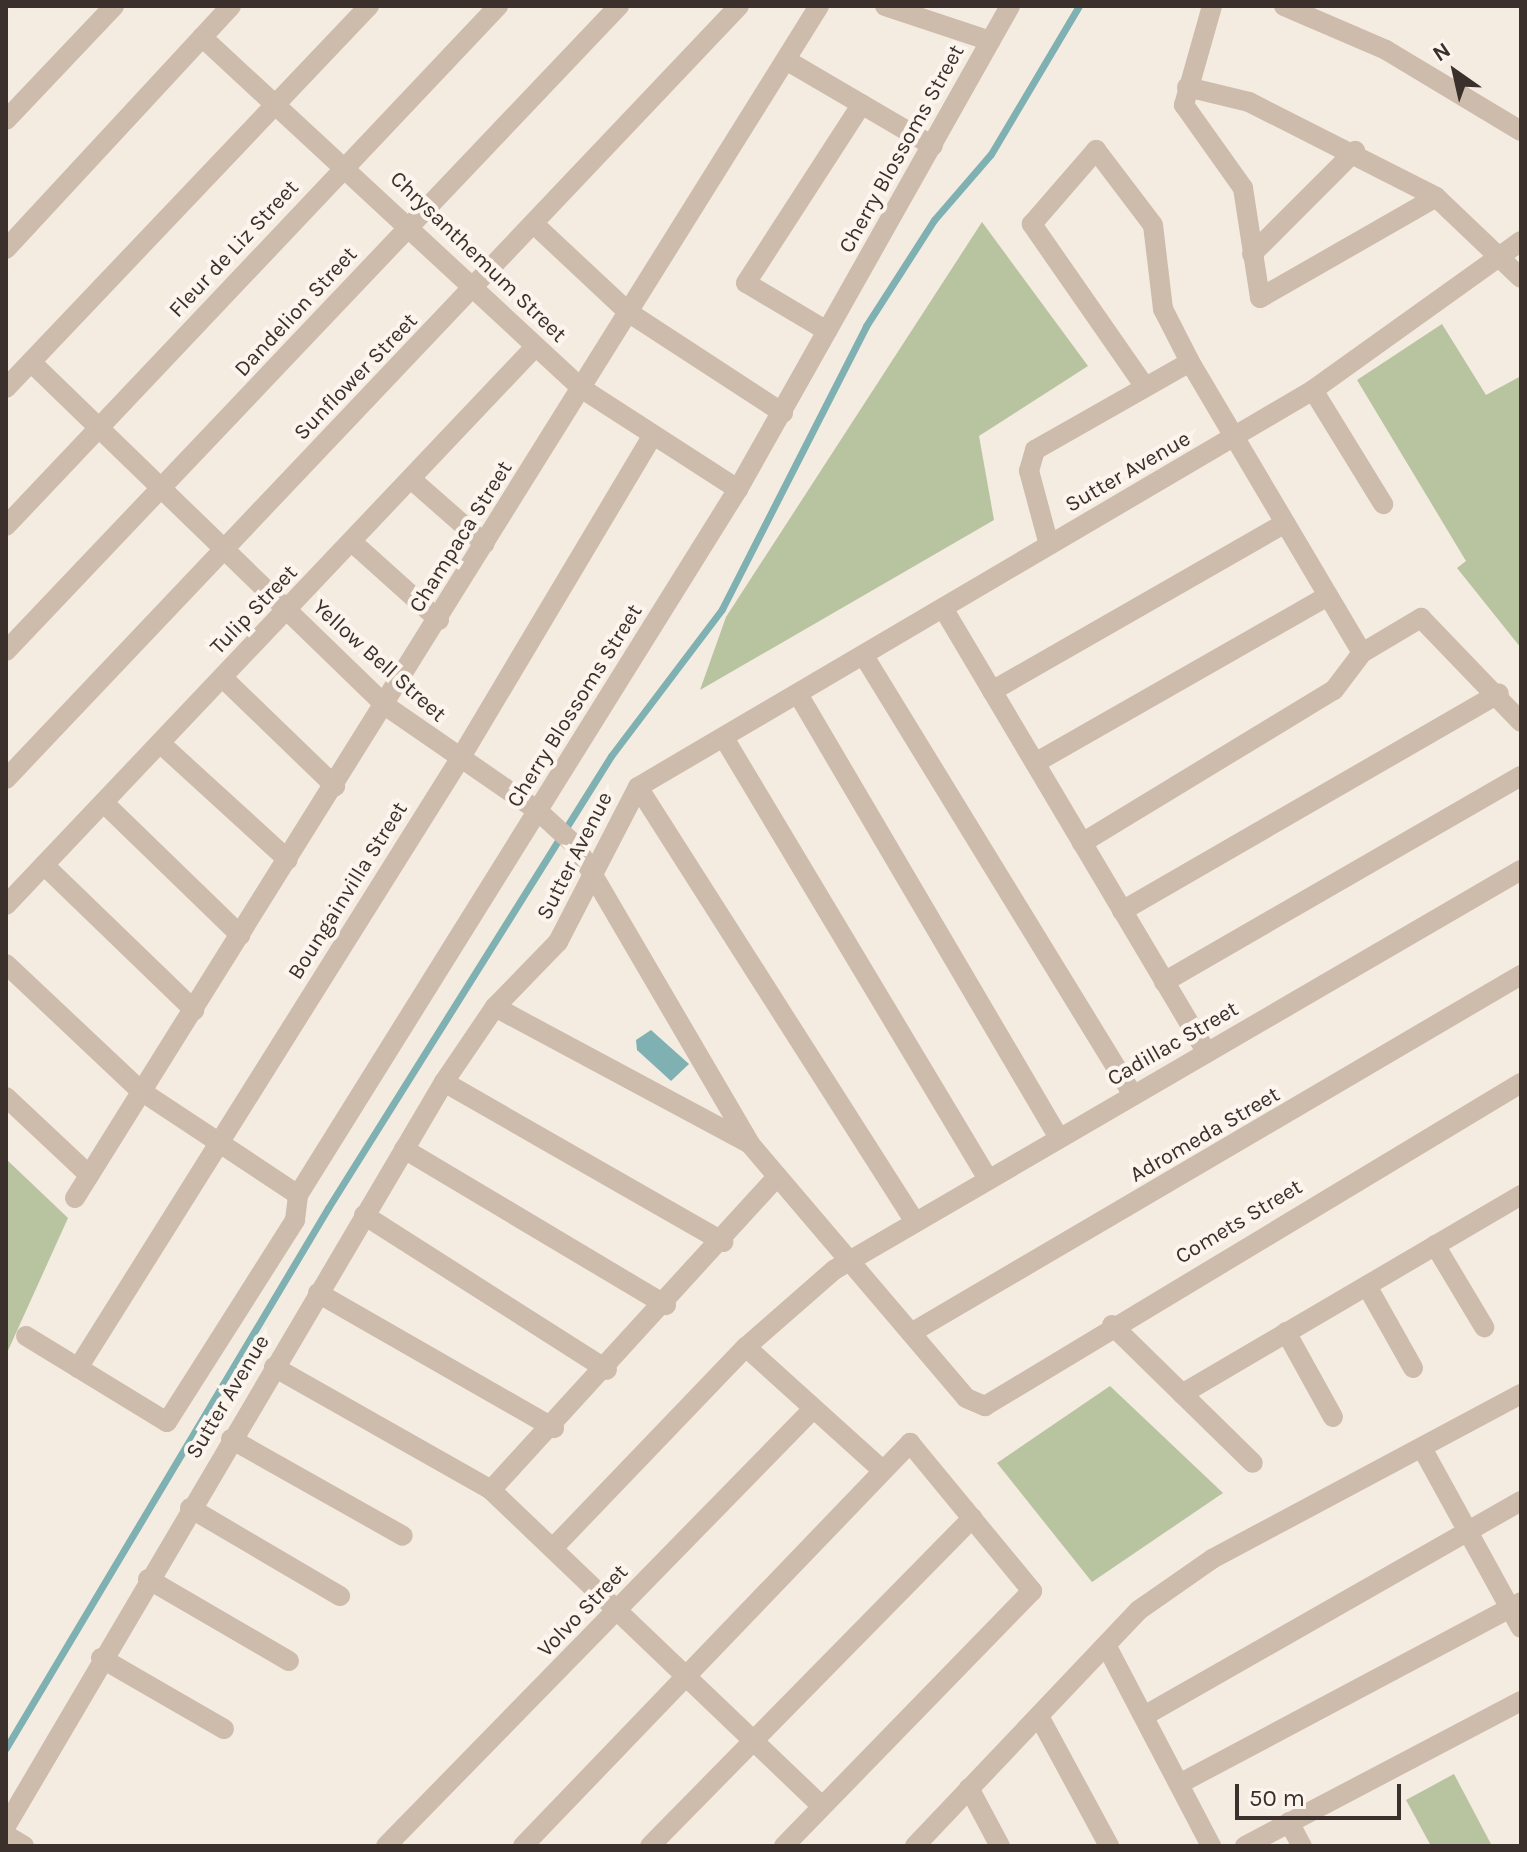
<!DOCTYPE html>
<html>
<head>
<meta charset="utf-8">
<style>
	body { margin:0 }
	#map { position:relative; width:1527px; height:1852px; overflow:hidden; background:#f4ebe1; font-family:Karla,sans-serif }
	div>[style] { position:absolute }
	.green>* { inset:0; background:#b8c4a0 }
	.water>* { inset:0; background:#7fb0b2 }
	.stream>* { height:7px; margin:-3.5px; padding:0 3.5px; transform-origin:3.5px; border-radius:3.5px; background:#7fb0b2 }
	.street>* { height:20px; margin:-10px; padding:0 10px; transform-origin:10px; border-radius:10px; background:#cdbbac }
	span { translate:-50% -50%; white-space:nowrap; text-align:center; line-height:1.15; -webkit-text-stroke:8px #fbf5ee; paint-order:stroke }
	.street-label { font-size:22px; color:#3b302b }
	.frame { position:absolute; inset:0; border:8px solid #3b302b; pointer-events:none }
	.north { position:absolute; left:1415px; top:32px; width:80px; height:80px; -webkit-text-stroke:6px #fbf5ee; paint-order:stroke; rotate:326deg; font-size:22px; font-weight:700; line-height:32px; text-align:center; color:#3b302b }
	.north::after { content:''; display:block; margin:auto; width:28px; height:36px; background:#3b302b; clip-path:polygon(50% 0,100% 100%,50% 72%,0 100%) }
	.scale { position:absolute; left:1235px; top:1784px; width:166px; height:36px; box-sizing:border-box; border:4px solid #3b302b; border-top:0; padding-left:10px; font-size:24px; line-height:28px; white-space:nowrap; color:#3b302b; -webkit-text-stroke:6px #fbf5ee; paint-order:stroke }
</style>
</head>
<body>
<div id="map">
	<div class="green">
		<div style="clip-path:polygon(982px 222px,1088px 366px,979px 436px,994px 520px,700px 690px,726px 617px)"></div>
		<div style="clip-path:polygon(1442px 324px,1486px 395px,1521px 376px,1521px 648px,1457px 568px,1466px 561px,1357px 380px)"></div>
		<div style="clip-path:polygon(6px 1159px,68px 1218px,6px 1355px)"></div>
		<div style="clip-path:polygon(1110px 1386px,1223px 1493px,1092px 1582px,997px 1463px)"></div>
		<div style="clip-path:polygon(1454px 1774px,1492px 1846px,1431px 1846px,1406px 1800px)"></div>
	</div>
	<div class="water">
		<div style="clip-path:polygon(651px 1030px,689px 1064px,671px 1081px,637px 1050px,636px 1040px)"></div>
	</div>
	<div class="stream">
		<div style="left:6px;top:1748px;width:629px;rotate:-59.19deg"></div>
		<div style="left:328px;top:1208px;width:533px;rotate:-57.95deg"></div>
		<div style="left:611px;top:756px;width:184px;rotate:-52.9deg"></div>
		<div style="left:722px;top:609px;width:318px;rotate:-63deg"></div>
		<div style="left:866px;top:326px;width:126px;rotate:-57.3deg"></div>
		<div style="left:934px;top:220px;width:87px;rotate:-49.2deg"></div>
		<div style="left:991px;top:154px;width:172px;rotate:-59.3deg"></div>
	</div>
	<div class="street">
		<div style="left:885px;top:6px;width:111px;rotate:18.4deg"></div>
		<div style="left:1212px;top:6px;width:103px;rotate:105.8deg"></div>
		<div style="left:1184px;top:105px;width:102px;rotate:54.6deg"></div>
		<div style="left:1243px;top:188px;width:111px;rotate:81.2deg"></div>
		<div style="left:1260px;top:298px;width:203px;rotate:-29.8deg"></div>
		<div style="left:1284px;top:6px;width:111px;rotate:23.3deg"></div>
		<div style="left:1386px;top:50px;width:157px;rotate:31deg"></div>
		<div style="left:202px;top:37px;width:517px;rotate:42.8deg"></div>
		<div style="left:581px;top:388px;width:187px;rotate:32.8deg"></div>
		<div style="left:786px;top:60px;width:170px;rotate:30.3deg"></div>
		<div style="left:1187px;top:87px;width:64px;rotate:13.6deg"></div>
		<div style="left:1249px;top:102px;width:210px;rotate:26.9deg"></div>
		<div style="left:1436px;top:197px;width:117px;rotate:43.6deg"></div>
		<div style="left:6px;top:120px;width:157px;rotate:-46.5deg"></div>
		<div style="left:534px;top:224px;width:129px;rotate:43.1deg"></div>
		<div style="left:628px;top:312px;width:185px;rotate:33.1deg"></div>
		<div style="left:6px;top:249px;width:331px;rotate:-47.2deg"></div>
		<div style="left:1252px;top:254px;width:146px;rotate:-45deg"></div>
		<div style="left:827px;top:331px;width:94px;rotate:-149.3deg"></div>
		<div style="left:746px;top:283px;width:213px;rotate:-57.1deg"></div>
		<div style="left:31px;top:362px;width:494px;rotate:44.1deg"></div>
		<div style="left:386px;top:706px;width:183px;rotate:34.6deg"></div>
		<div style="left:537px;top:810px;width:53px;rotate:42.7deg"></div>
		<div style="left:576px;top:846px;width:345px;rotate:59.7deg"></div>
		<div style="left:750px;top:1144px;width:333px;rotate:49.6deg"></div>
		<div style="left:966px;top:1398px;width:21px;rotate:23deg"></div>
		<div style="left:985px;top:1406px;width:626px;rotate:-31.07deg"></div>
		<div style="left:1143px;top:384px;width:195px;rotate:-124.8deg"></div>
		<div style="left:1032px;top:224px;width:98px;rotate:-49.1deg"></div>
		<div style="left:1096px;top:150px;width:94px;rotate:52.8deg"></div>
		<div style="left:1153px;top:225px;width:85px;rotate:83.2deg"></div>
		<div style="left:1163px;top:309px;width:59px;rotate:63deg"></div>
		<div style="left:1190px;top:362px;width:338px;rotate:59.4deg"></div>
		<div style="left:6px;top:388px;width:527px;rotate:-46.46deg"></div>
		<div style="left:1313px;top:390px;width:134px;rotate:58.4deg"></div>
		<div style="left:411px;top:479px;width:98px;rotate:41.3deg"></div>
		<div style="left:6px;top:526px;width:716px;rotate:-46.58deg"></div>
		<div style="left:352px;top:542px;width:117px;rotate:41.9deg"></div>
		<div style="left:1049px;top:545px;width:77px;rotate:-105.1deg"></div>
		<div style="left:1029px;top:471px;width:22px;rotate:-74deg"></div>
		<div style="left:1035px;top:450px;width:178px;rotate:-29.6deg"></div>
		<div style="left:943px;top:608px;width:517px;rotate:59.32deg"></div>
		<div style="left:6px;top:651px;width:890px;rotate:-46.46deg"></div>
		<div style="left:864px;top:656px;width:515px;rotate:58.5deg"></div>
		<div style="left:223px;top:678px;width:156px;rotate:44deg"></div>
		<div style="left:992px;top:691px;width:336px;rotate:-29.8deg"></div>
		<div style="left:798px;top:694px;width:515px;rotate:59.55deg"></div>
		<div style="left:724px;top:738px;width:514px;rotate:59.09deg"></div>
		<div style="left:160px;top:743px;width:173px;rotate:42.4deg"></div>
		<div style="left:1035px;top:763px;width:337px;rotate:-29.7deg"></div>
		<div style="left:6px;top:779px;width:1065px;rotate:-46.52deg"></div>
		<div style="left:638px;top:787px;width:516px;rotate:57.51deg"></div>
		<div style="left:104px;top:803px;width:190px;rotate:44.1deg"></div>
		<div style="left:1082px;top:843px;width:295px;rotate:-31.3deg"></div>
		<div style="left:1334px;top:690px;width:46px;rotate:-52.9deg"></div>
		<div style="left:1362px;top:653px;width:69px;rotate:-30.7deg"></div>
		<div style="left:1421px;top:618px;width:144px;rotate:46.1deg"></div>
		<div style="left:44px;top:865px;width:209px;rotate:44deg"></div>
		<div style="left:6px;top:905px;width:769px;rotate:-46.53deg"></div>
		<div style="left:1122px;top:911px;width:435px;rotate:-30deg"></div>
		<div style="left:6px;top:964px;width:185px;rotate:43.3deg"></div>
		<div style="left:141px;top:1091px;width:188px;rotate:33.5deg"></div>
		<div style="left:1164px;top:982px;width:412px;rotate:-30deg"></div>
		<div style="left:495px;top:1007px;width:288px;rotate:28.2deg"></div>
		<div style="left:444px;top:1082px;width:322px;rotate:29.8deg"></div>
		<div style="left:6px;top:1097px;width:114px;rotate:43.2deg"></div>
		<div style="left:404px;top:1149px;width:305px;rotate:30.8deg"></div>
		<div style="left:75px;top:1198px;width:1405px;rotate:-58.03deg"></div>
		<div style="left:364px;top:1215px;width:288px;rotate:32.5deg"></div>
		<div style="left:1435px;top:1245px;width:96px;rotate:59.1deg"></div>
		<div style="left:1367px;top:1286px;width:94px;rotate:60.7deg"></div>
		<div style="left:318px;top:1293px;width:272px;rotate:29.8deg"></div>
		<div style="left:1112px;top:1325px;width:197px;rotate:44.4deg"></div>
		<div style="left:1286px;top:1332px;width:97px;rotate:61.1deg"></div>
		<div style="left:911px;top:1333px;width:707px;rotate:-30.41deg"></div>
		<div style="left:26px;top:1336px;width:165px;rotate:31.4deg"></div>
		<div style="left:167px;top:1422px;width:239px;rotate:-57.6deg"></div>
		<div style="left:295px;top:1220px;width:25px;rotate:-83deg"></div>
		<div style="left:298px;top:1195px;width:832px;rotate:-58.07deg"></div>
		<div style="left:738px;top:489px;width:554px;rotate:-60.61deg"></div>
		<div style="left:746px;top:1347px;width:182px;rotate:42.1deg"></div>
		<div style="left:274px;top:1367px;width:249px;rotate:29.5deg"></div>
		<div style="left:491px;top:1490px;width:458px;rotate:43.7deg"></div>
		<div style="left:78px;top:1368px;width:715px;rotate:-57.91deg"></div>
		<div style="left:458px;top:762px;width:379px;rotate:-59.2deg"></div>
		<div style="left:1182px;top:1394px;width:393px;rotate:-30.4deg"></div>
		<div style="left:231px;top:1439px;width:197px;rotate:29.4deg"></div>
		<div style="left:1422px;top:1448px;width:205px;rotate:61.2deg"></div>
		<div style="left:491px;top:1490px;width:423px;rotate:-47.6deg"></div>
		<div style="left:190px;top:1508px;width:174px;rotate:30.4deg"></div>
		<div style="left:553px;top:1548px;width:279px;rotate:-46.2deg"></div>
		<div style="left:746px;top:1347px;width:117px;rotate:-41.2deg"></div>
		<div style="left:834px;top:1270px;width:795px;rotate:-30.21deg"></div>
		<div style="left:148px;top:1579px;width:163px;rotate:30.2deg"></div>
		<div style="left:1106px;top:1645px;width:227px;rotate:62.4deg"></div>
		<div style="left:101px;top:1658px;width:142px;rotate:30deg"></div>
		<div style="left:1144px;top:1716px;width:434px;rotate:-29.7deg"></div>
		<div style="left:1041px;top:1720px;width:143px;rotate:61.6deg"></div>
		<div style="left:1179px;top:1784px;width:387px;rotate:-28deg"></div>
		<div style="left:969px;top:1788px;width:66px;rotate:61.9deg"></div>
		<div style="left:1289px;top:1822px;width:27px;rotate:62deg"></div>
		<div style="left:6px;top:1826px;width:863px;rotate:-59.51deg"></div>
		<div style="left:444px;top:1082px;width:91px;rotate:-55.8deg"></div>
		<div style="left:495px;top:1007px;width:91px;rotate:-45.9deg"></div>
		<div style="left:558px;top:942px;width:174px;rotate:-62.7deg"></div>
		<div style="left:638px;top:787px;width:783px;rotate:-30.46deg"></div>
		<div style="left:1313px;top:390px;width:256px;rotate:-35.6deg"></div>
		<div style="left:6px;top:1835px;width:21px;rotate:31deg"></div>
		<div style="left:386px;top:1846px;width:612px;rotate:-45.66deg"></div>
		<div style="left:523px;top:1846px;width:559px;rotate:-46.16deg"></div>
		<div style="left:910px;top:1443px;width:192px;rotate:50.5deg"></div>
		<div style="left:1032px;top:1591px;width:356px;rotate:134.2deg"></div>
		<div style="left:650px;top:1846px;width:460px;rotate:-45.5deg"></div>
		<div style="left:915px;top:1846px;width:325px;rotate:-46.5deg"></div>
		<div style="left:1139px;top:1610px;width:89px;rotate:-34.9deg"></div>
		<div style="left:1212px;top:1559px;width:350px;rotate:-28.1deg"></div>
		<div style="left:1245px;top:1846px;width:312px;rotate:-27.7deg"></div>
	</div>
	<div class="street-label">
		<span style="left:902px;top:149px;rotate:-61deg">Cherry Blossoms Street</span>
		<span style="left:234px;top:249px;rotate:-47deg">Fleur de Liz Street</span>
		<span style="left:478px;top:257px;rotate:44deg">Chrysanthemum Street</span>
		<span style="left:296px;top:312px;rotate:-47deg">Dandelion Street</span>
		<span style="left:356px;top:377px;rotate:-46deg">Sunflower Street</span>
		<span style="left:1128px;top:472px;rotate:-30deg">Sutter Avenue</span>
		<span style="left:461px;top:537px;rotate:-58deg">Champaca Street</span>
		<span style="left:254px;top:610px;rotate:-46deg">Tulip Street</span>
		<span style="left:379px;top:661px;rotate:42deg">Yellow Bell Street</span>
		<span style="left:575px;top:706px;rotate:-58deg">Cherry Blossoms Street</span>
		<span style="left:575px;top:856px;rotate:-63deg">Sutter Avenue</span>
		<span style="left:348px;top:891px;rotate:-58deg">Boungainvilla Street</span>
		<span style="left:1173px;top:1044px;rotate:-30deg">Cadillac Street</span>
		<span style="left:1205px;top:1135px;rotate:-30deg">Adromeda Street</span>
		<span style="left:1239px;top:1222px;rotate:-31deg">Comets Street</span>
		<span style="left:228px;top:1397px;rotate:-59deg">Sutter Avenue</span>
		<span style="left:583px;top:1611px;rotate:-46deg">Volvo Street</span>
	</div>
	<div class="frame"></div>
	<div class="north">N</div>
	<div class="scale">50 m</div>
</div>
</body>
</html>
